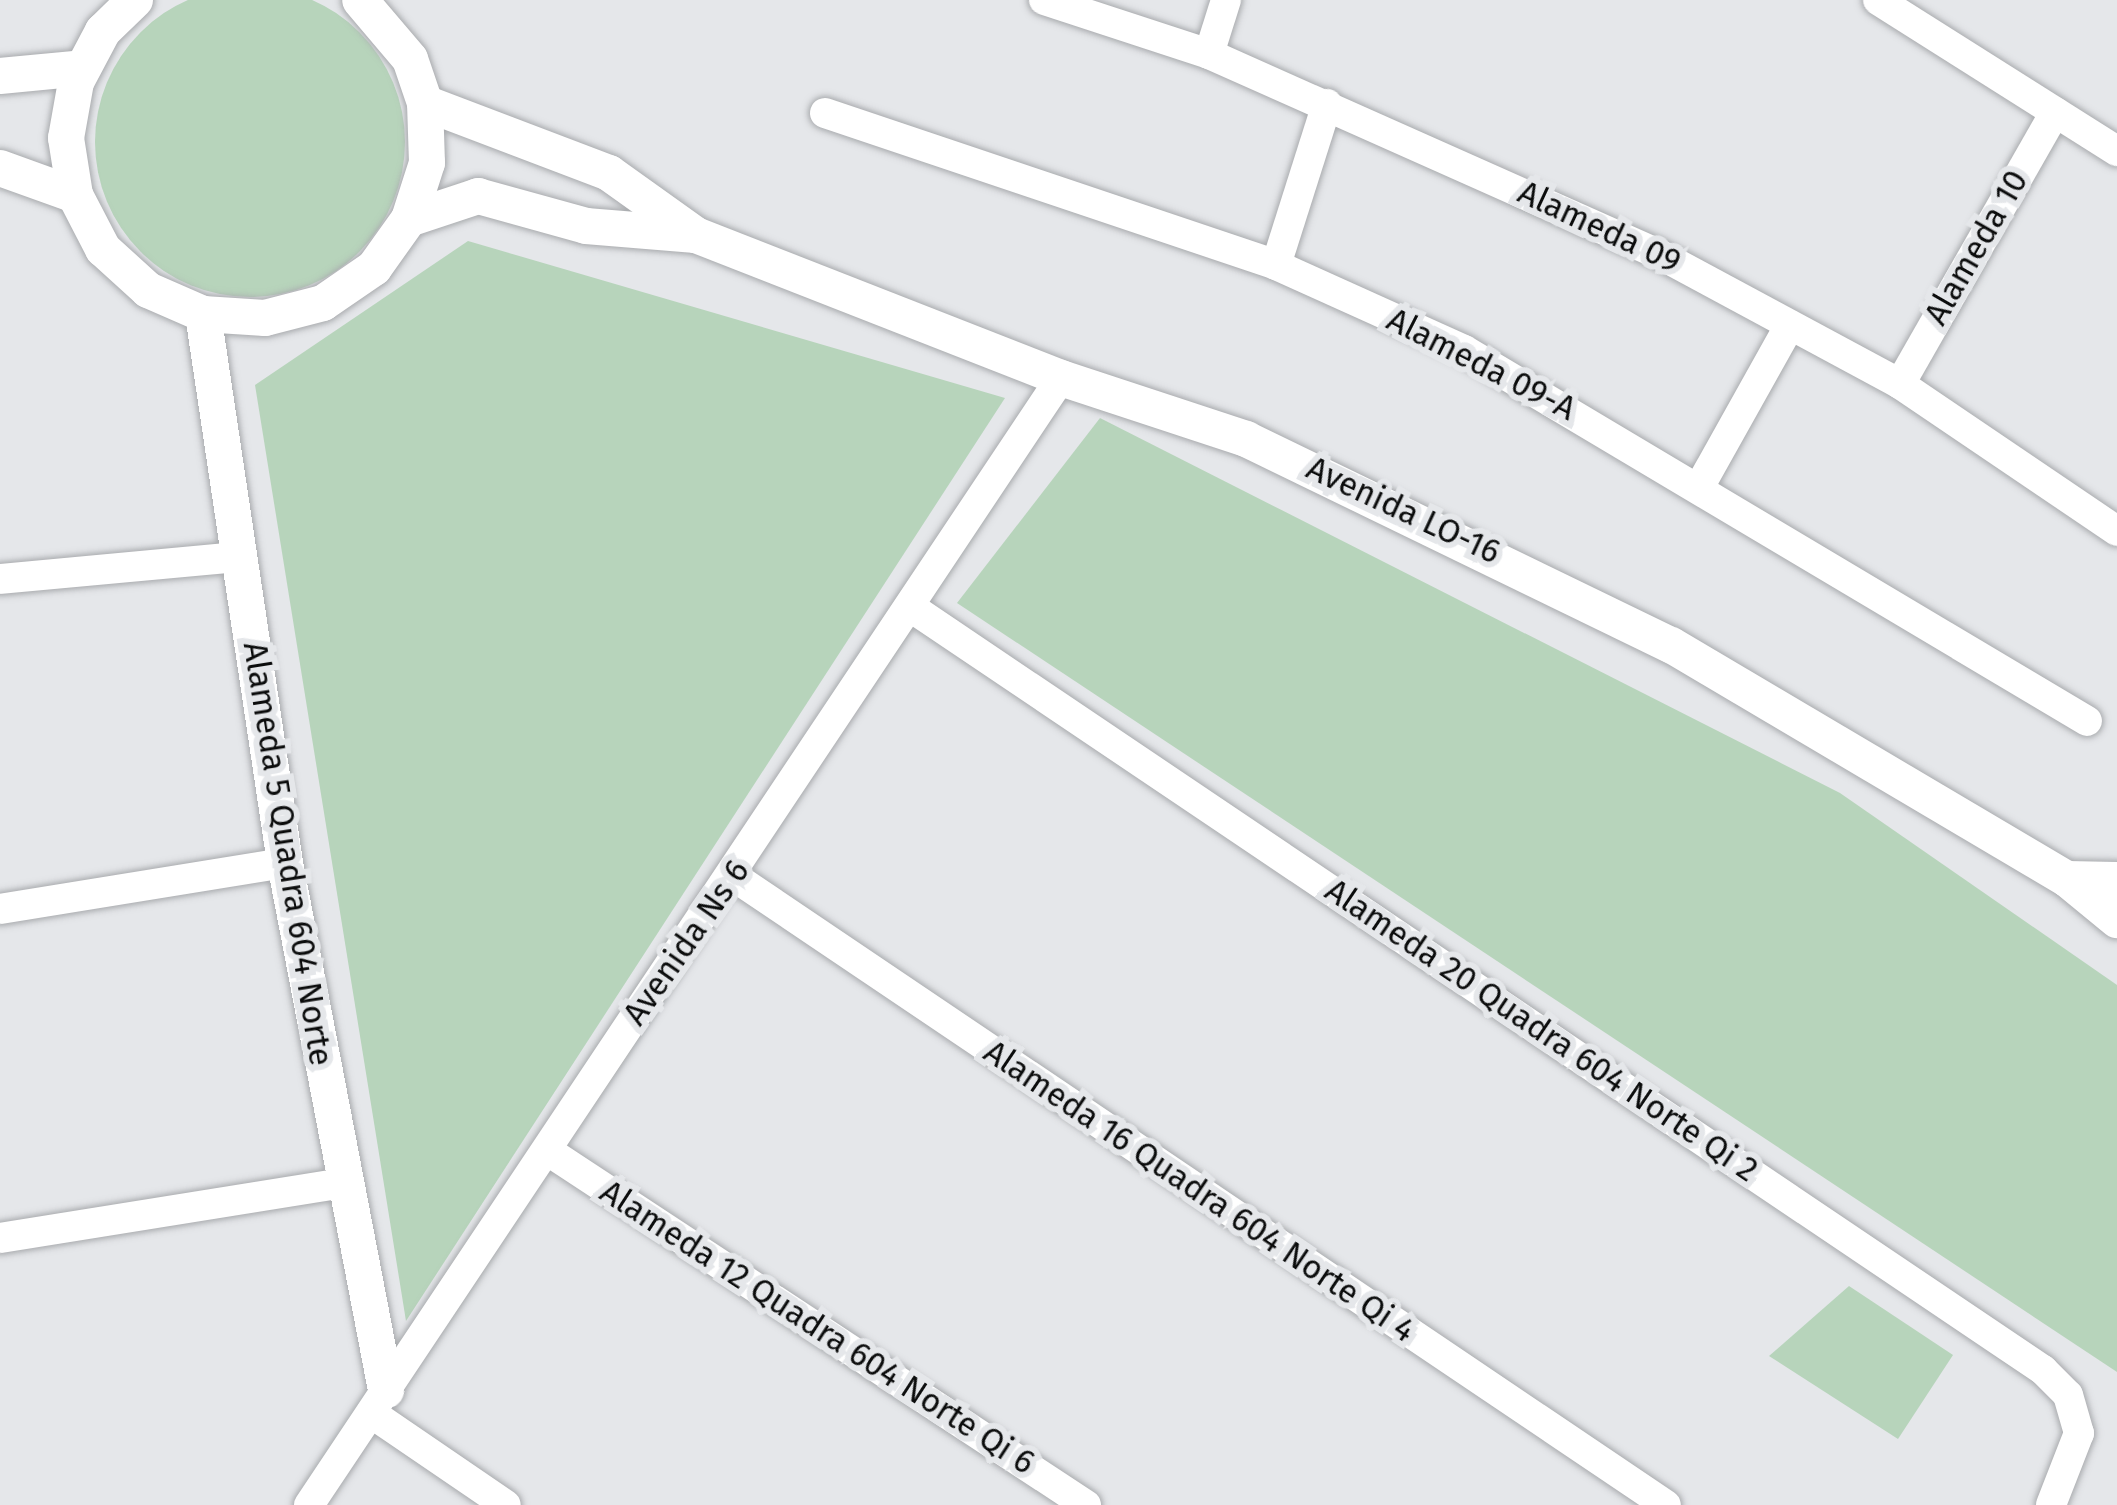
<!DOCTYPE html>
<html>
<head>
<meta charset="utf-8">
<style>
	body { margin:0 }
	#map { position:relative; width:2117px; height:1505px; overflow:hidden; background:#e5e7ea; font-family:"Fira Sans",sans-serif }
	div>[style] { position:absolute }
	.green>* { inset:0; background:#b7d4bb }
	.round { border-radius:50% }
	.roads { filter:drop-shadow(0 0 3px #a9abae) drop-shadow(0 0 3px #a9abae) }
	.minor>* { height:30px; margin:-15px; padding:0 15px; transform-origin:15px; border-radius:15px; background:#fff }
	.tertiary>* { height:36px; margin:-18px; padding:0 18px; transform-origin:18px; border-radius:18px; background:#fff }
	span { translate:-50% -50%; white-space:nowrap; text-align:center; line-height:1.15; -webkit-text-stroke:12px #e5e7ea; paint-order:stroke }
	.street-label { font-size:33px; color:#0b0c0c }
</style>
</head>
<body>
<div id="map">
	<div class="green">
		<div class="round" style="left:95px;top:-13px;width:310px;height:310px"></div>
		<div style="clip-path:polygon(468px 241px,1005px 398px,406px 1321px,255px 385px)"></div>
		<div style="clip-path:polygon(1100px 418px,1840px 793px,2117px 985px,2117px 1372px,957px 603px)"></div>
		<div style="clip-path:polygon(1849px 1286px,1953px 1355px,1898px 1439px,1769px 1356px)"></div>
	</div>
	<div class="roads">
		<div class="minor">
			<div style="left:1044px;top:0;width:174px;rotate:18.1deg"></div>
			<div style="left:1209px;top:54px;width:490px;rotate:24deg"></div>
			<div style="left:1657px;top:253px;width:276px;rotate:28.3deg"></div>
			<div style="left:1900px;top:384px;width:262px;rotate:34.1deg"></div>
			<div style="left:1878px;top:0;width:283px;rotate:32.3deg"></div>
			<div style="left:1209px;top:54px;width:57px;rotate:-72.5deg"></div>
			<div style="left:825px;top:113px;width:476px;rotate:18.6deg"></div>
			<div style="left:1276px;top:265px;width:206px;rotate:24.3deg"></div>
			<div style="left:1464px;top:350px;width:725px;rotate:30.77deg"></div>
			<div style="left:1276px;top:265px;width:169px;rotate:-72.4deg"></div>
			<div style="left:1900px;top:384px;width:313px;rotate:-60.3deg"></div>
			<div style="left:1701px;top:484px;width:182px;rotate:-60.8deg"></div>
			<div style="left:0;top:579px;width:240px;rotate:-5.3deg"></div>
			<div style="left:912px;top:608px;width:1364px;rotate:33.97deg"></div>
			<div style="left:2043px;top:1370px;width:35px;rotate:45deg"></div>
			<div style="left:2068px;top:1395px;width:40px;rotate:74deg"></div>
			<div style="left:2079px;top:1433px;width:77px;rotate:111.3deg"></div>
			<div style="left:733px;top:876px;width:1125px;rotate:33.99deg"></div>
			<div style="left:0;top:909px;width:289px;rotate:-9.2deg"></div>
			<div style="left:548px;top:1151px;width:644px;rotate:33.34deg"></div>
			<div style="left:0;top:1238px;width:346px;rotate:-9.1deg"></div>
			<div style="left:371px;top:1413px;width:163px;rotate:34.3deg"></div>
			<div style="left:309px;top:1505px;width:1355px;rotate:-56.29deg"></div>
		</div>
		<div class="tertiary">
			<div style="left:135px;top:0;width:45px;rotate:135.9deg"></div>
			<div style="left:103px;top:31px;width:58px;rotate:117.9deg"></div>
			<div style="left:76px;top:82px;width:57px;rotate:100.1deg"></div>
			<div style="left:66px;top:138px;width:58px;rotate:81deg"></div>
			<div style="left:75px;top:195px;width:61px;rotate:62.6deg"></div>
			<div style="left:103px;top:249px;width:61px;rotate:42.3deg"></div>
			<div style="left:148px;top:290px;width:60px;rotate:23.6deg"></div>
			<div style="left:203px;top:314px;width:62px;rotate:3.7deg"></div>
			<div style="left:265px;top:318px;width:60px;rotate:-14.5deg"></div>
			<div style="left:323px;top:303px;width:62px;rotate:-34.5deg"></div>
			<div style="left:374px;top:268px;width:60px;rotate:-54.5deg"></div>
			<div style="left:409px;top:219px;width:59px;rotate:-72.2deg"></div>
			<div style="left:427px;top:163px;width:60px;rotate:-91.9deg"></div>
			<div style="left:425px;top:103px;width:46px;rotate:-108.8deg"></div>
			<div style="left:410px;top:59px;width:77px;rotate:-130.3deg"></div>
			<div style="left:0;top:76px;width:83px;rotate:-5.5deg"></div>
			<div style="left:425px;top:103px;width:197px;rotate:20.8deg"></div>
			<div style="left:609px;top:173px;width:107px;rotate:35.5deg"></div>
			<div style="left:0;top:168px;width:80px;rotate:19.8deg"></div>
			<div style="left:409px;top:219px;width:73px;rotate:-18.4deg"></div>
			<div style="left:478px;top:196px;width:112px;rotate:15.5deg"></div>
			<div style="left:586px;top:226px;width:110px;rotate:4.7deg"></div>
			<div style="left:696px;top:235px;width:392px;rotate:21.4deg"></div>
			<div style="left:1061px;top:378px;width:195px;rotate:18.2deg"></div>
			<div style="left:1246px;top:439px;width:472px;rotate:25.9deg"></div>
			<div style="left:1671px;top:645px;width:460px;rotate:30.6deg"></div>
			<div style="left:2067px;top:879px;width:65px;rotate:39.4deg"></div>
			<div style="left:203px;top:314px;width:555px;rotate:81.5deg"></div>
			<div style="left:285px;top:863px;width:537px;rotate:79.15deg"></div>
			<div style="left:2067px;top:879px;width:50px;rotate:1.1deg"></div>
		</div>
	</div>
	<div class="street-label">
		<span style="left:1599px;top:228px;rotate:25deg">Alameda 09</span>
		<span style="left:1977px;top:248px;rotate:-60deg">Alameda 10</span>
		<span style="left:1481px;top:365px;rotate:27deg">Alameda 09-A</span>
		<span style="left:1403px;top:511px;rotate:25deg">Avenida LO-16</span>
		<span style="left:287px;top:854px;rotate:81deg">Alameda 5 Quadra 604 Norte</span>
		<span style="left:687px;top:943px;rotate:-55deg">Avenida Ns 6</span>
		<span style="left:1541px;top:1031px;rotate:34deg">Alameda 20 Quadra 604 Norte Qi 2</span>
		<span style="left:1199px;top:1192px;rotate:34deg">Alameda 16 Quadra 604 Norte Qi 4</span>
		<span style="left:817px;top:1328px;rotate:33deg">Alameda 12 Quadra 604 Norte Qi 6</span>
	</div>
</div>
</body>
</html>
